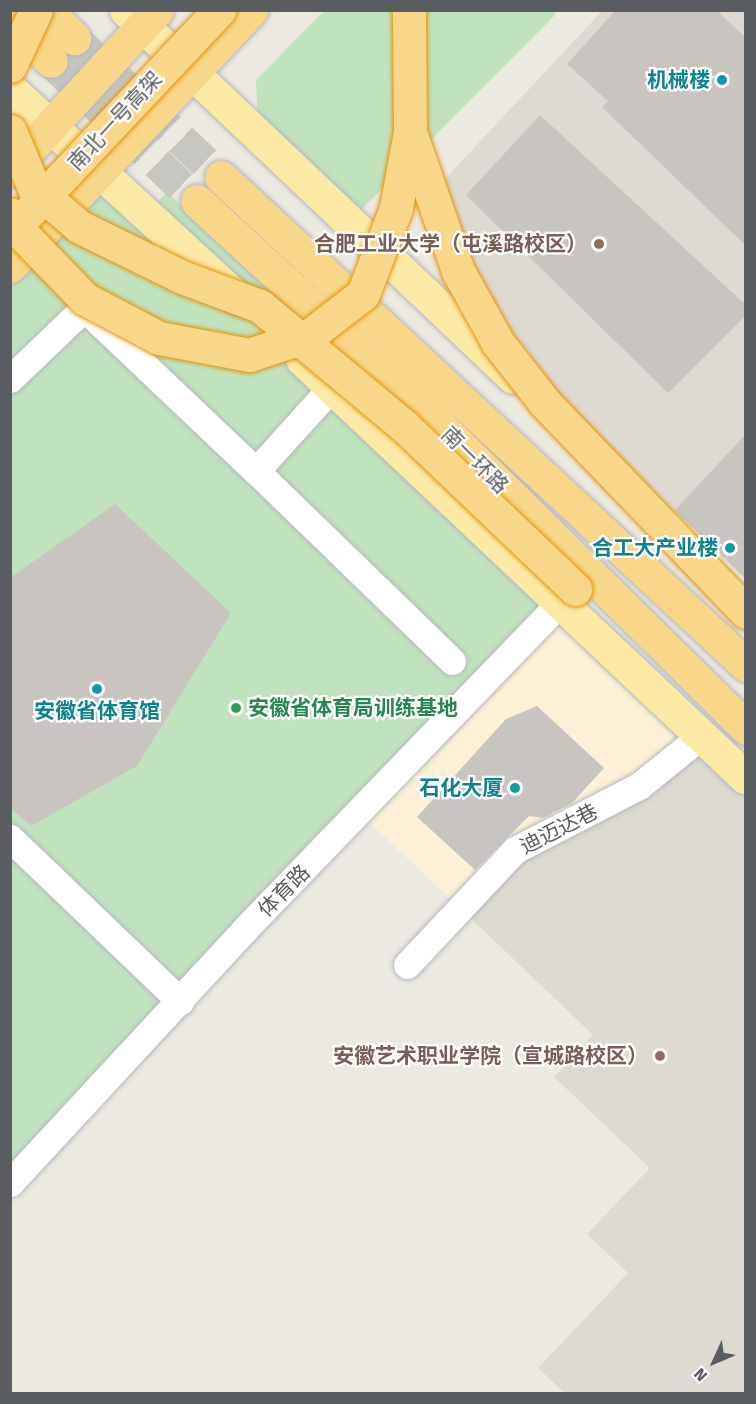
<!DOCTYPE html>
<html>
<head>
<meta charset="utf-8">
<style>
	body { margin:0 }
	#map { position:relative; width:756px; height:1404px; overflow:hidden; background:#ece9e1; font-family:"Fira Sans","Noto Sans SC",sans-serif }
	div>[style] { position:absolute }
	.commercial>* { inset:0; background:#fcf1d6 }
	.education>* { inset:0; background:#dedad2 }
	.green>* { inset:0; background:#c0e3be }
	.building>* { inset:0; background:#c8c5c0 }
	.highway-tunnel>* { height:33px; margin-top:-16.5px; transform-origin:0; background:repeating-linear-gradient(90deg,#c7c6c1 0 33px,transparent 0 49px) }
	.roads { filter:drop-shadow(0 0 2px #b4b7bb) drop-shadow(0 0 2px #b4b7bb) }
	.minor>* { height:27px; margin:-13.5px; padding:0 13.5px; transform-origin:13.5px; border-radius:13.5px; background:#fff }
	.major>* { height:33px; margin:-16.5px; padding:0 16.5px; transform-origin:16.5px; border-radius:16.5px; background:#fbe9a6 }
	.highway>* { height:33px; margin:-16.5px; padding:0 16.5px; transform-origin:16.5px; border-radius:16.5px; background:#f8d78b }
	.bridges { filter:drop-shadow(0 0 2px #e39309) drop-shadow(0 0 2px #e39309) }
	.highway-bridge>* { height:33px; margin:-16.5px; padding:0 16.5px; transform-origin:16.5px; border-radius:16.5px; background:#f8d78b }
	.dots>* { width:16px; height:16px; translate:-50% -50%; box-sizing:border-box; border:3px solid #fff; border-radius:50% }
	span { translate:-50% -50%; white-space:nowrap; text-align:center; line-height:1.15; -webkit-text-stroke:4.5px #fff; paint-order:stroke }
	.culture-label { font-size:21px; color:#0d838f; font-weight:700 }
	.right { translate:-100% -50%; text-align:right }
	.street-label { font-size:21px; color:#595d61 }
	.education-label { font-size:21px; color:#785e54; font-weight:700 }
	.leisure-label { font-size:21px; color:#27864d; font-weight:700 }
	.left { translate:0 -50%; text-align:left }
	.frame { position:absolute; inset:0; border:12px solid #595d61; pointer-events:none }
	.north { position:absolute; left:684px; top:1332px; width:60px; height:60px; -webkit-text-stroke:4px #fff; paint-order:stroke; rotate:226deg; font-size:16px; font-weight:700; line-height:24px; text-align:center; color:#595d61 }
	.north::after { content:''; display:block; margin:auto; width:21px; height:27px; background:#595d61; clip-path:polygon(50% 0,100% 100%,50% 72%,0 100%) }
</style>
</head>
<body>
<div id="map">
	<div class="commercial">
		<div style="clip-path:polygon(561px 602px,701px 736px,458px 906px,361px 815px)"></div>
	</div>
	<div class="education">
		<div style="clip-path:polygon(602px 11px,745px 11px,745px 579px,462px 308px,443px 181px)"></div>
		<div style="clip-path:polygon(701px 736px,745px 778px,745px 1393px,565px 1393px,538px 1368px,628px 1273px,587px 1234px,650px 1168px,554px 1077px,593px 1035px,458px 906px)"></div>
	</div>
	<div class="green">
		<div style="clip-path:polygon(552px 10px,556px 14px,358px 213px,258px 124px,256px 80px,324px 11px)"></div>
		<div style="clip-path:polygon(100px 172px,146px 213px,167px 192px,579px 577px,11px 1183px,11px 266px)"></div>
	</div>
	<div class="building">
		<div style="clip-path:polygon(616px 10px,716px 10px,746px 38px,746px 246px,602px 107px,608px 101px,567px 64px)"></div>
		<div style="clip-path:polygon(540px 115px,746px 305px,746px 315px,668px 393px,466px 195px)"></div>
		<div style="clip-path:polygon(746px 434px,746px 579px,675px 510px)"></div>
		<div style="clip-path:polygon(115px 504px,231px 613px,137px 766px,31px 826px,10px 807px,10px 578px)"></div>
		<div style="clip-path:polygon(537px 706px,604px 768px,572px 803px,543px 818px,529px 816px,475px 870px,417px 817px,506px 719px)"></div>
	</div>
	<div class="highway-tunnel">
		<div style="left:74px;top:38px;width:202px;rotate:43.4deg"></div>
		<div style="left:51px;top:61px;width:202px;rotate:43.8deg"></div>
	</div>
	<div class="roads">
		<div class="minor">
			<div style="left:10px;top:379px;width:103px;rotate:-43.8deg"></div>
			<div style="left:84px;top:308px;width:237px;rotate:43.5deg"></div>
			<div style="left:256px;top:471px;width:113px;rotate:-47.9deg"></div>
			<div style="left:256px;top:471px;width:273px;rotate:44.1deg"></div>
			<div style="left:10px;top:838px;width:236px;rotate:43.8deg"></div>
			<div style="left:407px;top:965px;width:158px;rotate:-46.8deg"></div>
			<div style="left:515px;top:850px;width:140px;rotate:-27.3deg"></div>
			<div style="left:639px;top:786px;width:80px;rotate:-38.9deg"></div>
			<div style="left:10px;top:1183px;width:346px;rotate:-47.2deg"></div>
			<div style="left:245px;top:929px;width:455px;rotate:-46deg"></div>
		</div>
		<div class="major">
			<div style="left:126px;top:10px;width:533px;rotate:43.48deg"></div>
			<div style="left:10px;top:89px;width:307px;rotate:42.6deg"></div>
			<div style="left:302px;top:359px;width:610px;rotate:43.34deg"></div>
		</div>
		<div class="highway">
			<div style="left:46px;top:10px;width:40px;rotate:45deg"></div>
			<div style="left:10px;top:21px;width:57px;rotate:44.3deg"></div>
			<div style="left:10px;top:170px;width:217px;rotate:-47.4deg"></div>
			<div style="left:221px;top:177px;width:717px;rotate:42.91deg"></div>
			<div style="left:197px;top:201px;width:301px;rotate:42.6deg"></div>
			<div style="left:419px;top:405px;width:460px;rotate:44.6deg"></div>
			<div style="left:10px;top:266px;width:352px;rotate:-46.7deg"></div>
		</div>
	</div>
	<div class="bridges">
		<div class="highway-bridge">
			<div style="left:10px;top:66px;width:62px;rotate:-65.1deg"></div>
			<div style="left:10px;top:131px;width:62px;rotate:67.2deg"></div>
			<div style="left:34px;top:188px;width:60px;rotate:40.3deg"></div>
			<div style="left:80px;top:227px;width:114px;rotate:26.1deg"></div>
			<div style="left:182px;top:277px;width:83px;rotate:20.4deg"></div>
			<div style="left:260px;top:306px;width:189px;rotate:39.8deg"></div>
			<div style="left:405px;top:427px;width:235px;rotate:43.6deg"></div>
			<div style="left:411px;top:135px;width:144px;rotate:70.9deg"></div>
			<div style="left:458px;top:271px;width:82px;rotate:60.9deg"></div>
			<div style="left:498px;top:343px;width:76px;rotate:51.9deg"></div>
			<div style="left:545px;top:403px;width:290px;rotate:46.1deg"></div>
			<div style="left:28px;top:213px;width:279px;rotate:-46.7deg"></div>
			<div style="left:10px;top:214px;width:29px;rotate:56deg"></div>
			<div style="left:26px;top:238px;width:85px;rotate:46deg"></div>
			<div style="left:85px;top:299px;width:84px;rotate:27.8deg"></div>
			<div style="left:159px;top:338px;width:92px;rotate:10.7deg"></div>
			<div style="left:249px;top:355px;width:64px;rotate:-18.2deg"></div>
			<div style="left:310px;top:335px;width:67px;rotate:-37.7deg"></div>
			<div style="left:363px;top:294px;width:92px;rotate:-69deg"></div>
			<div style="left:396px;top:208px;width:77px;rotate:-79.6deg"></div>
			<div style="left:410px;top:132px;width:122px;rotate:-90.5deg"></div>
		</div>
	</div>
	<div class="dots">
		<div style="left:722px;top:80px;background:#0f9aa8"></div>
		<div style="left:599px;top:244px;background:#8d6e63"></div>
		<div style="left:730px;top:548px;background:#0f9aa8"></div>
		<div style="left:97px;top:689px;background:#0f9aa8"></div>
		<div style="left:236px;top:708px;background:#2e9e5b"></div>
		<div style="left:515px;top:788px;background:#0f9aa8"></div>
		<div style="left:660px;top:1056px;background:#8d6e63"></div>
	</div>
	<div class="culture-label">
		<span class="right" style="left:710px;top:80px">机械楼</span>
		<span class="right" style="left:718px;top:548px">合工大产业楼</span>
		<span style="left:97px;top:711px">安徽省体育馆</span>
		<span class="right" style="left:503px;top:788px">石化大厦</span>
	</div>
	<div class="street-label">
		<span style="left:115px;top:121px;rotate:-47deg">南北一号高架</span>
		<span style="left:475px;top:460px;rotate:45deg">南一环路</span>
		<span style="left:559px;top:829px;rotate:-27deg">迪迈达巷</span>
		<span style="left:284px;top:891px;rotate:-45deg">体育路</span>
	</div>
	<div class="education-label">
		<span class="right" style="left:587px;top:244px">合肥工业大学（屯溪路校区）</span>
		<span class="right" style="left:648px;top:1056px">安徽艺术职业学院（宣城路校区）</span>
	</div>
	<div class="leisure-label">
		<span class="left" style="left:248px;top:708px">安徽省体育局训练基地</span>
	</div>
	<div class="frame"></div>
	<div class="north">N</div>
</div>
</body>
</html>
